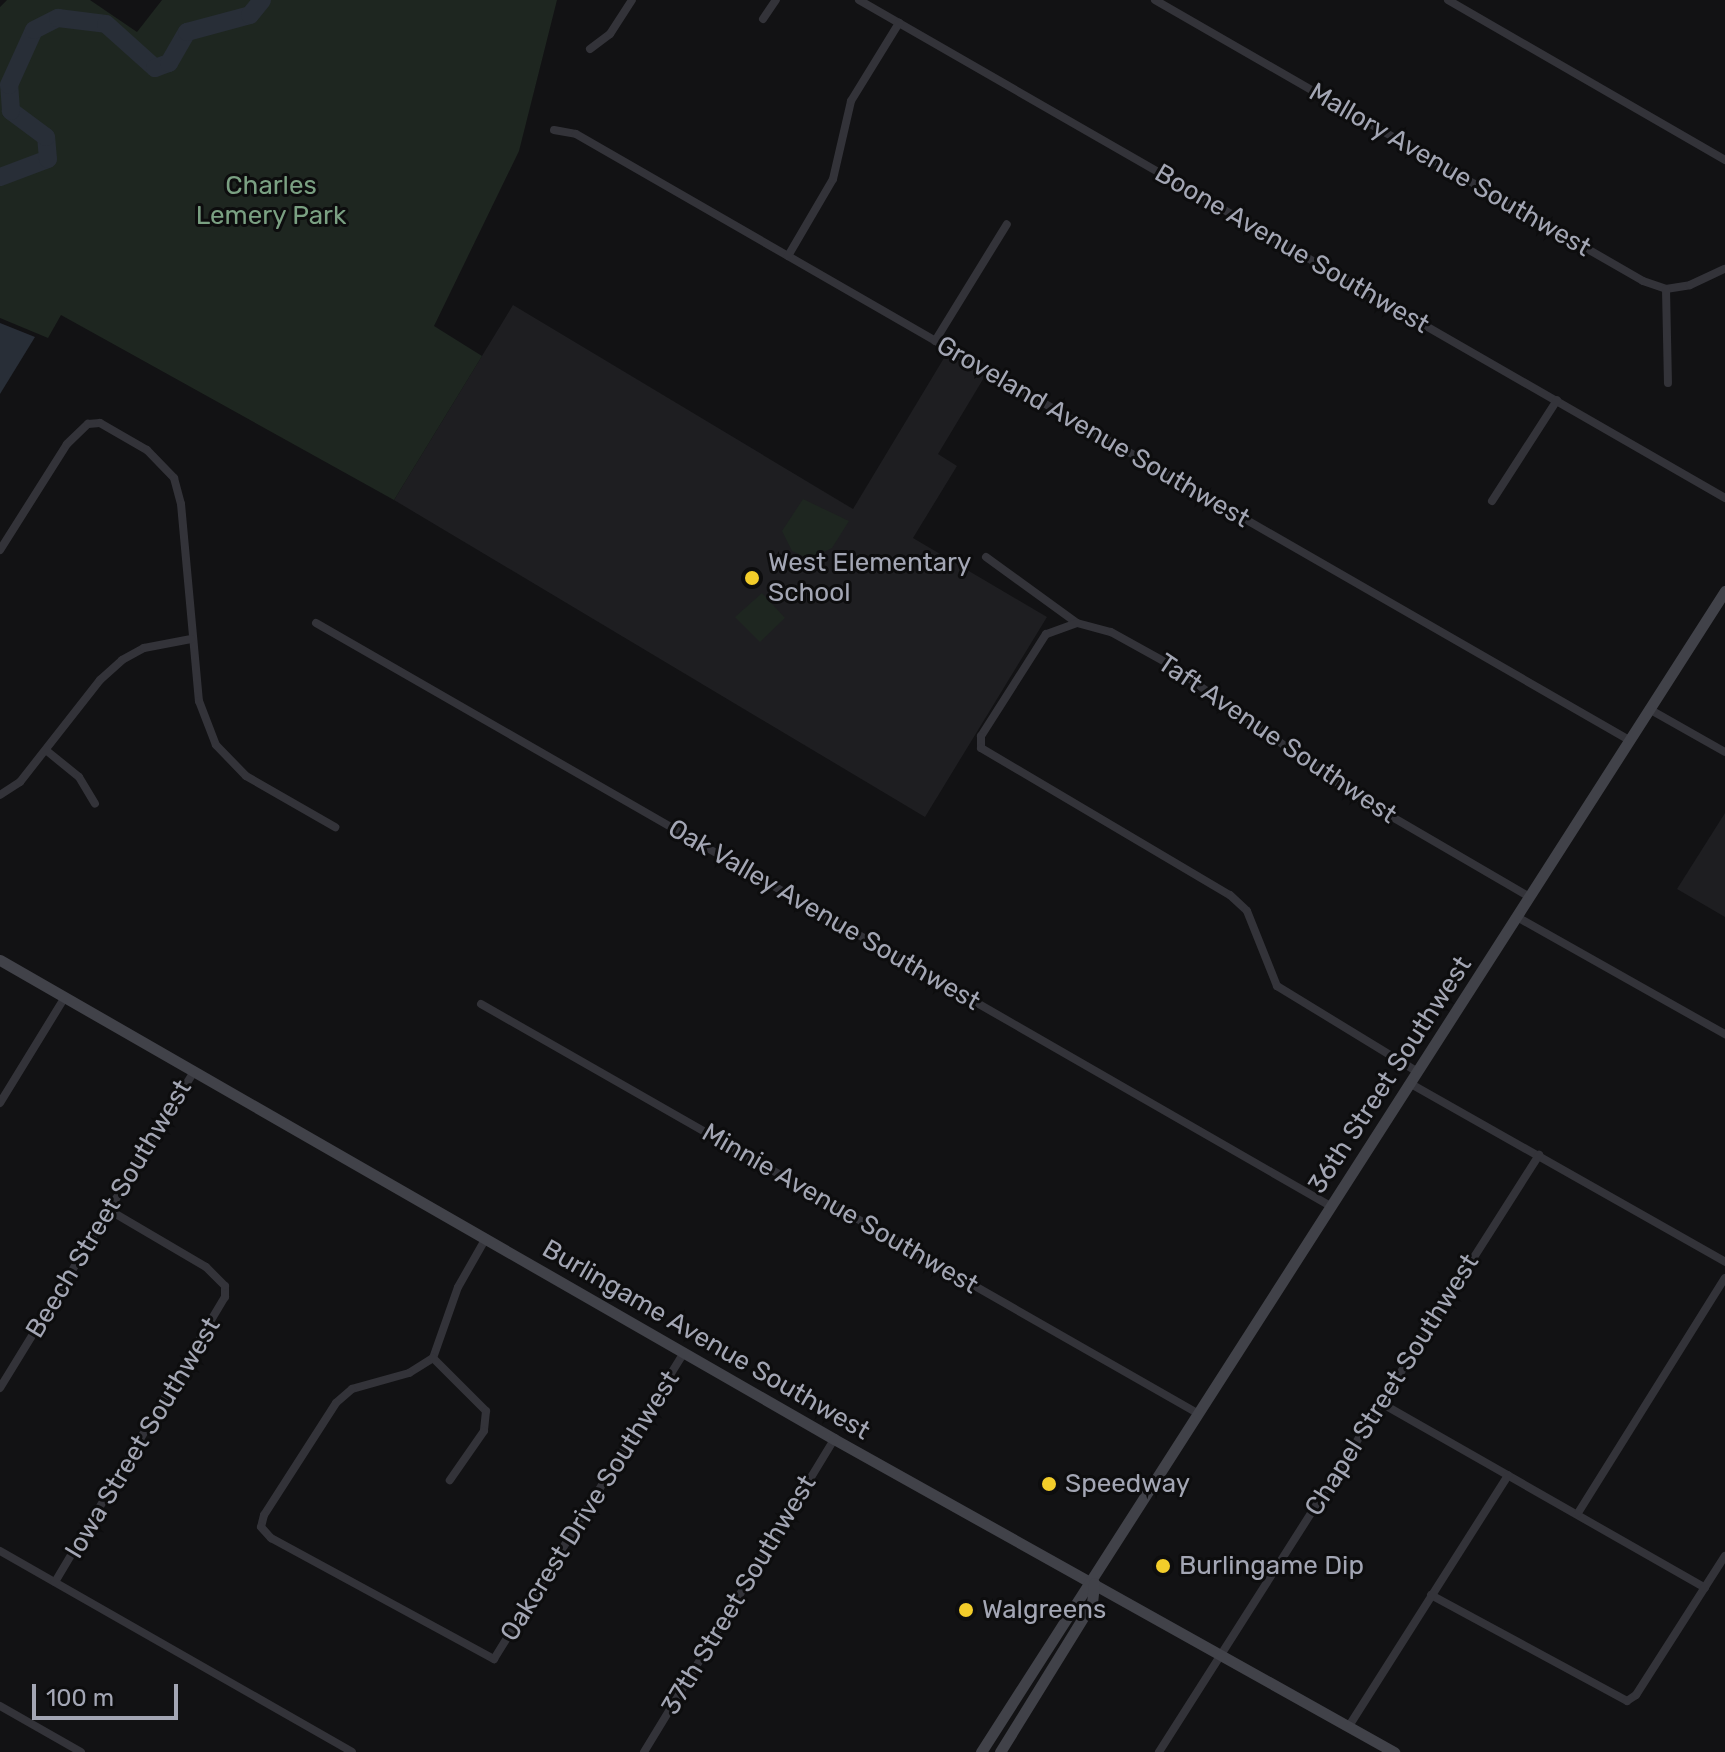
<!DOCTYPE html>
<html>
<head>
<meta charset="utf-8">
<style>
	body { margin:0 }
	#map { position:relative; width:1725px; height:1752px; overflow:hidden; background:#121214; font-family:Rubik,sans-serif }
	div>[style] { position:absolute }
	.built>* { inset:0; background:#1e1e21 }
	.green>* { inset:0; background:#1e2620 }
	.water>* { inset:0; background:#282e37 }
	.river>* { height:18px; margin:-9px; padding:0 9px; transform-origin:9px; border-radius:9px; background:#282e37 }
	.street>* { height:8px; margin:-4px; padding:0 4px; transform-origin:4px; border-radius:4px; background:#333339 }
	.secondary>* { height:11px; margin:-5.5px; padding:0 5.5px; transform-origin:5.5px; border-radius:5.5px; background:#414249 }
	.dots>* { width:22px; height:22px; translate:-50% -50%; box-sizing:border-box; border:4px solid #0d0d0e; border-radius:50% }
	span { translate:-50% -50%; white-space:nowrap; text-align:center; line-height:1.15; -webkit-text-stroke:6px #0d0d0e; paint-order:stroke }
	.street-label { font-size:26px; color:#a3a6b4 }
	.park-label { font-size:26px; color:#7aa082 }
	.poi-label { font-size:26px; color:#a3a6b4 }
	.left { translate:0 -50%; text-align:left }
	.scale { position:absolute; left:32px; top:1684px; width:146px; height:36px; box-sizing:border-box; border:4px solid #a3a6b4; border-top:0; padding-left:10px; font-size:24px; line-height:28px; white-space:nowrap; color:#a3a6b4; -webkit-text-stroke:6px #0d0d0e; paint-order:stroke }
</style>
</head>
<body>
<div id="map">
	<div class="built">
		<div style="clip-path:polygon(513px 305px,853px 509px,947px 353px,985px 376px,938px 454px,957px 466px,913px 538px,1047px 617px,925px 817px,394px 500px)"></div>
		<div style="clip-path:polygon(1725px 813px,1725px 917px,1677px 889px)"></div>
	</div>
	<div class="green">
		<div style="clip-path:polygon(7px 0,90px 0,137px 32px,162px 0,557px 0,519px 151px,434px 326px,482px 356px,394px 500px,61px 315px,48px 338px,0 318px,0 7px)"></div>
		<div style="clip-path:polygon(803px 499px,849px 521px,832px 548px,810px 559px,792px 551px,782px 531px)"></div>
		<div style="clip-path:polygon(762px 593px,785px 618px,760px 642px,735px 617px)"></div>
	</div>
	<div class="water">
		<div style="clip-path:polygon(0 323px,35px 337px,0 394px)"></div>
	</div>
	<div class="river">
		<div style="left:0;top:177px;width:51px;rotate:-20.6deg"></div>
		<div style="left:48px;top:159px;width:22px;rotate:-95deg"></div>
		<div style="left:46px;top:137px;width:44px;rotate:-143.4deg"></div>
		<div style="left:11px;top:111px;width:26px;rotate:-94deg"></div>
		<div style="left:9px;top:85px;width:60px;rotate:-65.6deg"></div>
		<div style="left:34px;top:30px;width:27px;rotate:-27deg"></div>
		<div style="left:58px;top:18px;width:48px;rotate:7.1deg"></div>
		<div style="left:106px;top:24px;width:66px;rotate:41.9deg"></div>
		<div style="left:155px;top:68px;width:15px;rotate:-20deg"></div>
		<div style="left:169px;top:63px;width:36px;rotate:-60deg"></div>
		<div style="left:187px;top:32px;width:65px;rotate:-15.1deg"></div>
		<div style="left:250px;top:15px;width:19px;rotate:-51deg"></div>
	</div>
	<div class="street">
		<div style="left:859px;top:0;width:999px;rotate:29.9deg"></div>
		<div style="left:1155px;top:0;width:563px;rotate:29.93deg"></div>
		<div style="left:1643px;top:281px;width:24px;rotate:19deg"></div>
		<div style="left:1666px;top:289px;width:24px;rotate:-9deg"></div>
		<div style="left:1690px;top:285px;width:38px;rotate:-25deg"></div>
		<div style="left:1448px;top:0;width:320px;rotate:30deg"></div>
		<div style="left:763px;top:19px;width:23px;rotate:-56deg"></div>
		<div style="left:590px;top:49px;width:25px;rotate:-37deg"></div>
		<div style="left:610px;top:34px;width:40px;rotate:-57.1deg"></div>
		<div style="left:554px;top:130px;width:22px;rotate:10deg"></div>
		<div style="left:576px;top:134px;width:1215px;rotate:29.92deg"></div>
		<div style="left:788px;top:256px;width:89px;rotate:-59.7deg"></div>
		<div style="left:833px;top:179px;width:80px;rotate:-77deg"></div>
		<div style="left:851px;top:101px;width:92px;rotate:-58.4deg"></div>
		<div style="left:1666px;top:289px;width:94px;rotate:88.8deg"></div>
		<div style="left:935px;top:341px;width:137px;rotate:-58.4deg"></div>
		<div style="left:1492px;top:501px;width:120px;rotate:-57.2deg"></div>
		<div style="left:0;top:550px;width:125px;rotate:-57.7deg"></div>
		<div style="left:67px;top:444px;width:29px;rotate:-44deg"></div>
		<div style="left:88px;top:424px;width:12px;rotate:-5deg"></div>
		<div style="left:100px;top:423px;width:54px;rotate:29.9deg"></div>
		<div style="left:147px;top:450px;width:39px;rotate:46deg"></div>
		<div style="left:174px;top:478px;width:27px;rotate:75deg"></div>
		<div style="left:181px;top:504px;width:198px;rotate:84.8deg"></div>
		<div style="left:199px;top:701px;width:47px;rotate:68.9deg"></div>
		<div style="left:216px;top:745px;width:43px;rotate:45.9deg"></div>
		<div style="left:246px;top:776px;width:103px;rotate:29.8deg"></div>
		<div style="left:986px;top:557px;width:112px;rotate:36deg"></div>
		<div style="left:1077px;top:623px;width:35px;rotate:15deg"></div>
		<div style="left:1111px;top:632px;width:64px;rotate:29deg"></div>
		<div style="left:1167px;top:663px;width:233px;rotate:35.1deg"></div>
		<div style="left:1358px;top:797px;width:199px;rotate:30.2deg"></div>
		<div style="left:316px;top:623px;width:1172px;rotate:29.89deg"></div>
		<div style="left:1077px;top:623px;width:33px;rotate:160deg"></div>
		<div style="left:1046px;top:634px;width:121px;rotate:122.5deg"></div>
		<div style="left:981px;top:736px;width:12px;rotate:90deg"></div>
		<div style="left:981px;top:748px;width:289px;rotate:30.6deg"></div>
		<div style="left:1230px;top:895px;width:23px;rotate:43deg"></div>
		<div style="left:1247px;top:911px;width:81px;rotate:68.2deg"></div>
		<div style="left:1277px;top:986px;width:165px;rotate:31.4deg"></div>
		<div style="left:1649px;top:709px;width:87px;rotate:29.5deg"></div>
		<div style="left:47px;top:751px;width:41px;rotate:39.1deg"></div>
		<div style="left:79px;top:777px;width:31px;rotate:59deg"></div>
		<div style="left:0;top:795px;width:24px;rotate:-33deg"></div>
		<div style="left:20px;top:782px;width:130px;rotate:-51.9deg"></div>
		<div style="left:100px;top:680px;width:30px;rotate:-42deg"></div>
		<div style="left:122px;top:660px;width:25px;rotate:-29deg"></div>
		<div style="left:144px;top:648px;width:48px;rotate:-10.8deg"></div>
		<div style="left:1517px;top:917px;width:239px;rotate:29.4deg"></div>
		<div style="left:481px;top:1004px;width:827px;rotate:29.73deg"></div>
		<div style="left:1411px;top:1084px;width:361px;rotate:29.5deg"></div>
		<div style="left:0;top:1103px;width:124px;rotate:-58.5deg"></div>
		<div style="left:486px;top:1238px;width:56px;rotate:119.7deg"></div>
		<div style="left:458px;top:1287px;width:75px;rotate:109.4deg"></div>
		<div style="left:433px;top:1358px;width:28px;rotate:148deg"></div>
		<div style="left:409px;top:1373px;width:59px;rotate:164.3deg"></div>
		<div style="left:352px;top:1389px;width:21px;rotate:139deg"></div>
		<div style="left:336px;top:1403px;width:133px;rotate:122.7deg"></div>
		<div style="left:264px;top:1515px;width:12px;rotate:104deg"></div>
		<div style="left:261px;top:1527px;width:15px;rotate:48deg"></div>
		<div style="left:271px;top:1538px;width:254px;rotate:28.5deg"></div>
		<div style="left:494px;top:1659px;width:361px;rotate:-58.2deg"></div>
		<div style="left:433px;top:1358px;width:75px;rotate:45deg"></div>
		<div style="left:486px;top:1411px;width:20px;rotate:96deg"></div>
		<div style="left:484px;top:1431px;width:60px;rotate:124.8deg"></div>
		<div style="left:0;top:1388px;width:372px;rotate:-58.5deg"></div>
		<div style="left:1381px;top:1403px;width:373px;rotate:29.7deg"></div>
		<div style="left:1578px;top:1513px;width:277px;rotate:-58deg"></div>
		<div style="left:0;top:1551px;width:405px;rotate:29.7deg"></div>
		<div style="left:55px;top:1582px;width:332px;rotate:-59.2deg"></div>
		<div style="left:225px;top:1297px;width:11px;rotate:-90deg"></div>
		<div style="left:225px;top:1286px;width:27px;rotate:-135deg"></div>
		<div style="left:206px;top:1267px;width:113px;rotate:-149.6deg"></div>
		<div style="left:1431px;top:1595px;width:223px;rotate:28.4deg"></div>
		<div style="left:1627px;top:1701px;width:11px;rotate:-34deg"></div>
		<div style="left:1636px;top:1695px;width:165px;rotate:-57.4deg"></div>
		<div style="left:0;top:1706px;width:93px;rotate:29.6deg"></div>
		<div style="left:1349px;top:1726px;width:297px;rotate:-57.6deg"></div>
		<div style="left:644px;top:1752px;width:366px;rotate:-58.7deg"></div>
		<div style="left:1159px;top:1752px;width:708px;rotate:-57.52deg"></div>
	</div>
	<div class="secondary">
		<div style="left:0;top:960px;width:962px;rotate:29.87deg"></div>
		<div style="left:834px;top:1439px;width:642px;rotate:29.2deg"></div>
		<div style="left:981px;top:1752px;width:1379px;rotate:-57.35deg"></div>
		<div style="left:1000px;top:1752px;width:175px;rotate:-58.3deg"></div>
		<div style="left:1092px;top:1603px;width:20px;rotate:-84deg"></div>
	</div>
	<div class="dots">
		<div style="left:752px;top:578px;background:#f3cd2a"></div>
		<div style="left:1049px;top:1484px;background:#f3cd2a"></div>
		<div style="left:1163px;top:1566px;background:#f3cd2a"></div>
		<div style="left:966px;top:1610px;background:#f3cd2a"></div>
	</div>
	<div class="street-label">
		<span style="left:1450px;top:170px;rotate:30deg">Mallory Avenue Southwest</span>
		<span style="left:1292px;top:249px;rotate:30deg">Boone Avenue Southwest</span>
		<span style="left:1093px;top:432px;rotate:30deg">Groveland Avenue Southwest</span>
		<span style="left:1277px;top:739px;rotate:34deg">Taft Avenue Southwest</span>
		<span style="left:824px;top:915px;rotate:30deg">Oak Valley Avenue Southwest</span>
		<span style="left:1390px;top:1075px;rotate:-57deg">36th Street Southwest</span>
		<span style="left:109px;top:1209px;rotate:-59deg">Beech Street Southwest</span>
		<span style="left:840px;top:1209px;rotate:30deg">Minnie Avenue Southwest</span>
		<span style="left:706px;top:1340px;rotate:30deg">Burlingame Avenue Southwest</span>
		<span style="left:1392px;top:1385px;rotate:-58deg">Chapel Street Southwest</span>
		<span style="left:143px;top:1438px;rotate:-59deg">Iowa Street Southwest</span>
		<span style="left:590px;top:1506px;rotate:-58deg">Oakcrest Drive Southwest</span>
		<span style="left:739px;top:1595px;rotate:-59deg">37th Street Southwest</span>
	</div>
	<div class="park-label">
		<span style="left:271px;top:201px">Charles<br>Lemery Park</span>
	</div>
	<div class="poi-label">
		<span class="left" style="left:768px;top:578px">West Elementary<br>School</span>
		<span class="left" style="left:1065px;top:1484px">Speedway</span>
		<span class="left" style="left:1179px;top:1566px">Burlingame Dip</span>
		<span class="left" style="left:982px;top:1610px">Walgreens</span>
	</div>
	<div class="scale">100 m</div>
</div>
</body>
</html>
